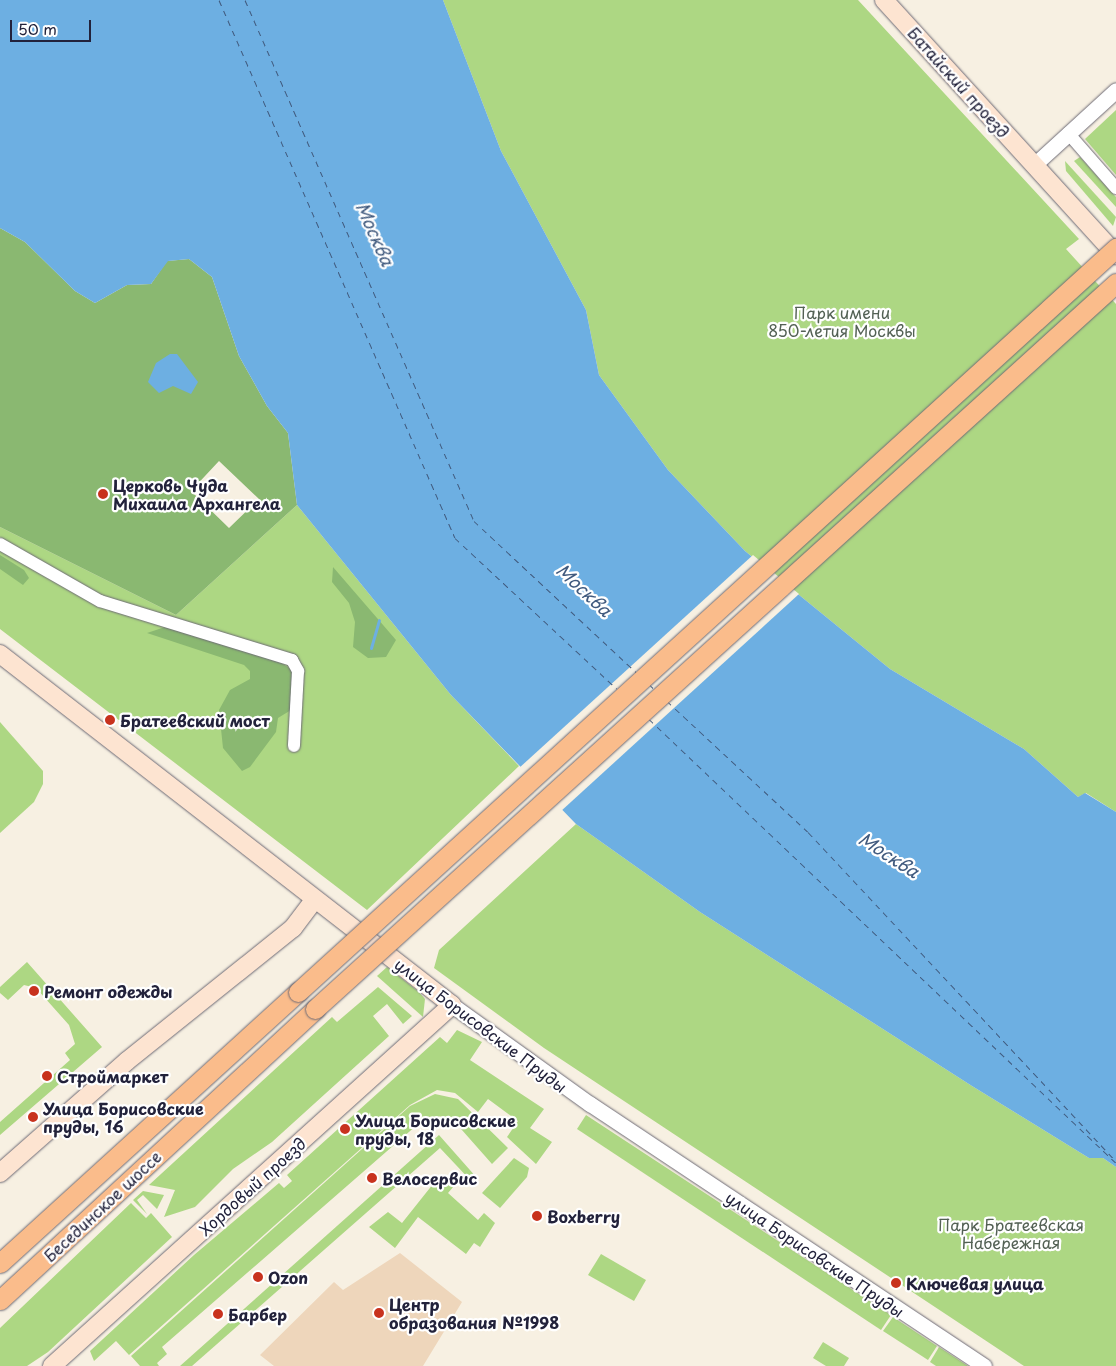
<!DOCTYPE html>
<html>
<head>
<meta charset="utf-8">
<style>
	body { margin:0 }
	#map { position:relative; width:1116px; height:1366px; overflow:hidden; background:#f7f0e2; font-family:"Playpen Sans",sans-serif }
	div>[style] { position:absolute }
	.built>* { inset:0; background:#eed6bb }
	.green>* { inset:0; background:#add783 }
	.forest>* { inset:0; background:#8ab871 }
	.water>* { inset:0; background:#6dafe2 }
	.pier>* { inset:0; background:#f7f0e2 }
	.stream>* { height:3px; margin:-1.5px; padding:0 1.5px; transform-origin:1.5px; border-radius:1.5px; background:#6dafe2 }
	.ferry>* { height:1px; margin-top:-0.5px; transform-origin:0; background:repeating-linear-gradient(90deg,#405a7e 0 6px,transparent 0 11px) }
	.roads { filter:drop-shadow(0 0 1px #6d6a75) drop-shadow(0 0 1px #6d6a75) }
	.minor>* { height:12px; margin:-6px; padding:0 6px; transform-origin:6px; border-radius:6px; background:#fff }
	.tertiary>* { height:15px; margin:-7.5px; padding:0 7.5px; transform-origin:7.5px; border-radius:7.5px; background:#fff }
	.secondary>* { height:18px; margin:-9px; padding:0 9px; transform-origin:9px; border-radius:9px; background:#fde4d1 }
	.primary>* { height:19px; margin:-9.5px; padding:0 9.5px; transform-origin:9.5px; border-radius:9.5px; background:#fabc8b }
	.bridges { filter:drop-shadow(0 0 1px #6d6a75) drop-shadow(0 0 1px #6d6a75) }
	.primary-bridge>* { height:19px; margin:-9.5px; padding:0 9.5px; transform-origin:9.5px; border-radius:9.5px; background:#fabc8b }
	.dots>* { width:14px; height:14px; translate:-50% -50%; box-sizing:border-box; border:2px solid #fff; border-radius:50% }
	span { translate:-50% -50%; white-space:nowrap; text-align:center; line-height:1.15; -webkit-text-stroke:4.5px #fff; paint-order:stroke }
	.street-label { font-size:16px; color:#22223b }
	.park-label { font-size:16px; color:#536154 }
	.poi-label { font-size:16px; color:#22223b; font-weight:700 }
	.left { translate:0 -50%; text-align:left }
	.water-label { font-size:18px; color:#405a7e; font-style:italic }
	.scale { position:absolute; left:10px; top:20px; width:81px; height:22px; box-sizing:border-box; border:2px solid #22223b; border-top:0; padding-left:6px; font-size:15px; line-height:18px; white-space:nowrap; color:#22223b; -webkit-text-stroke:4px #fff; paint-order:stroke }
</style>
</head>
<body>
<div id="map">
	<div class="built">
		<div style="clip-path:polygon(400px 1253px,462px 1302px,423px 1366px,274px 1366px,260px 1355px,334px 1282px,343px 1290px)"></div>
	</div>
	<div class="green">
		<div style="clip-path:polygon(443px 0,858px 0,1079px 239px,1066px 249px,1116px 304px,1116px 812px,1086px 793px,1078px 797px,1024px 749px,890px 669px,745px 551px,668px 470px,599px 375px,586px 310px,501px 151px)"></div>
		<div style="clip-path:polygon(1116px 110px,1116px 175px,1085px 139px)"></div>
		<div style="clip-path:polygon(1080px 157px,1116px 197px,1116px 207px,1074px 161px)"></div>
		<div style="clip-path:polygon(1065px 161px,1116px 217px,1113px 226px,1066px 171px)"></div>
		<div style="clip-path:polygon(297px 505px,451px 695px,519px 766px,367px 910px,0 629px,0 527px,176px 615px)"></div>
		<div style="clip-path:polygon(0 722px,43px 771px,43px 784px,34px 802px,0 833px)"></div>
		<div style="clip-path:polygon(576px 824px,700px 912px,972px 1086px,1089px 1158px,1103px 1158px,1116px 1167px,1116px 1366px,1024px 1366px,544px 1048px,434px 968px,439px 950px)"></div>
		<div style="clip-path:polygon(27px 962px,102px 1047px,0 1135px,0 1122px,70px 1060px,65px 1053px,75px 1044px,69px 1025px,36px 988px,24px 985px,8px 1000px,0 993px,0 987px)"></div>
		<div style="clip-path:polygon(387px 967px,419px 992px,425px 999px,423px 1017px,377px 976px)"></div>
		<div style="clip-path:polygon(378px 987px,412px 1016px,403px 1024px,387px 1004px,373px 1016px,389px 1036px,272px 1142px,233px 1169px,195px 1207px,164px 1217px,175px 1190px,149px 1185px,332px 1017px,337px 1022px)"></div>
		<div style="clip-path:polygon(457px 1030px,482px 1042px,470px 1060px,544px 1109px,530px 1128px,552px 1142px,536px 1164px,507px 1137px,518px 1121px,488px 1099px,478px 1112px,455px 1093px,437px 1090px,410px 1105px,129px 1355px,116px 1341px,94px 1361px,90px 1351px,194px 1255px,279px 1183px,284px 1188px,292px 1181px,287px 1175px,440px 1037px,447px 1043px)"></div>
		<div style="clip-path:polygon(435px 1094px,458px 1099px,508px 1148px,492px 1164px,454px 1121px,448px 1126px,440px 1116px,430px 1124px,425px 1118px,162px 1347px,167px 1354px,157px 1363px,159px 1366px,140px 1366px,131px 1356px,410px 1106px)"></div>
		<div style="clip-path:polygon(586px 1115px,891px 1315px,881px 1330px,577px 1129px)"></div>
		<div style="clip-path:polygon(439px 1135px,477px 1178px,472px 1182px,440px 1148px,192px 1366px,180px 1366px)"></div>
		<div style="clip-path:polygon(514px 1158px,529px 1168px,527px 1177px,500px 1208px,482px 1193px)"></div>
		<div style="clip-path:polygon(441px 1174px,454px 1186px,448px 1193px,478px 1220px,484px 1213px,495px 1223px,480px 1247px,474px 1243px,466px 1254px,418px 1217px,395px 1248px,369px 1227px,388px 1212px,402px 1223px)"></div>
		<div style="clip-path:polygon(143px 1191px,164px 1195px,157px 1209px,143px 1195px,137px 1200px,147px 1214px,133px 1200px)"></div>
		<div style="clip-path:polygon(131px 1203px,146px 1218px,151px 1213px,172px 1237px,48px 1352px,27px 1366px,0 1366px,0 1328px)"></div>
		<div style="clip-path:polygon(601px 1254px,646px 1280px,634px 1301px,588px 1275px)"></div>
		<div style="clip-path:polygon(893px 1317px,937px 1346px,928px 1360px,883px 1331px)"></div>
		<div style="clip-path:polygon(823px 1342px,849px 1358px,844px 1366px,826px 1366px,813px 1358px)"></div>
		<div style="clip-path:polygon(939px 1347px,968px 1366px,936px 1366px,930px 1362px)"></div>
	</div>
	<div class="forest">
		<div style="clip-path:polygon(evenodd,0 228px,25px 242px,75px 291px,95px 303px,127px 285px,151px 284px,167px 261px,189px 259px,212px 277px,239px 356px,267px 406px,288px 433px,297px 505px,176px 615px,0 527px,0 228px,219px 461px,259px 499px,229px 528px,191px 491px,219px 461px)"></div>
		<div style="clip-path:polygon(0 555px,24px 570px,29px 578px,23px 585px,0 569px)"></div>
		<div style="clip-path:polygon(333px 567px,396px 640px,386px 657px,368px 658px,353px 647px,355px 622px,349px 603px,332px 582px)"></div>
		<div style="clip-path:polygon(168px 626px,280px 662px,295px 672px,291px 710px,278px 718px,276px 732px,250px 767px,242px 771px,223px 748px,219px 710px,230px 690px,250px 679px,250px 671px,244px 665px,147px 633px)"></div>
	</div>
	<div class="water">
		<div style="clip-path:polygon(0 0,443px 0,501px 151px,586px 310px,599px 375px,668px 470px,745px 551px,890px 669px,1024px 749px,1078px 797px,1085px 793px,1116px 812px,1116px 1167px,1103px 1158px,1089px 1158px,972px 1086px,700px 912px,576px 824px,451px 695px,297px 505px,288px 433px,267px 406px,239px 356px,212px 277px,189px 259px,168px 261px,151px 284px,127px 285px,95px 303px,75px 291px,25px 242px,0 228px)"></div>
		<div style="clip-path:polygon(170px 354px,177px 354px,198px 382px,191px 394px,173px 386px,159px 393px,148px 382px,156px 363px)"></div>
	</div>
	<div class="pier">
		<div style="clip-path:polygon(753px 555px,799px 594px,560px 812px,518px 769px)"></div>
	</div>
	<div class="stream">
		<div style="left:371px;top:648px;width:29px;rotate:-74deg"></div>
	</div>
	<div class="ferry">
		<div style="left:219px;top:0;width:587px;rotate:66.31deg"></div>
		<div style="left:455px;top:538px;width:221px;rotate:43deg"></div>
		<div style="left:245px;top:0;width:569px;rotate:66.27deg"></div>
		<div style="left:474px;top:521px;width:223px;rotate:43deg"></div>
		<div style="left:649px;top:684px;width:8px;rotate:45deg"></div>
		<div style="left:667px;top:701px;width:192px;rotate:42.9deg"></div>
		<div style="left:808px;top:832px;width:451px;rotate:46.9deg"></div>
		<div style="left:649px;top:719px;width:644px;rotate:43.55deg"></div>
	</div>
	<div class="roads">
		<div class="minor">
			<div style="left:1068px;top:133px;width:73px;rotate:48.9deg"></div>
			<div style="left:0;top:544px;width:115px;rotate:29.7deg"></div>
			<div style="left:100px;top:601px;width:201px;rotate:17.1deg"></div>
			<div style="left:292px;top:660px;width:13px;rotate:61deg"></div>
			<div style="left:298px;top:671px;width:75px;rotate:93.1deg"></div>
		</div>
		<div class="tertiary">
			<div style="left:1034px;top:165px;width:111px;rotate:-42.4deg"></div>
			<div style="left:452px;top:1005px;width:170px;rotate:35.7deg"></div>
			<div style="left:590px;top:1104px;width:473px;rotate:33.6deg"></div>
		</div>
		<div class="secondary">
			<div style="left:884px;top:0;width:345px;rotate:47.7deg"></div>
			<div style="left:0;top:654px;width:572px;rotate:37.83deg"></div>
			<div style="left:452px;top:1005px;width:539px;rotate:137.93deg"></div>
			<div style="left:0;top:1173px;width:169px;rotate:-41.4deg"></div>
			<div style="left:127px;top:1061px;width:213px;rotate:-38.7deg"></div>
			<div style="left:293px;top:928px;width:36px;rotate:-53deg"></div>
		</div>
		<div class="primary">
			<div style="left:0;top:1263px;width:403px;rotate:-42.3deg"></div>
			<div style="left:0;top:1300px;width:429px;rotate:-42.7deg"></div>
		</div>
	</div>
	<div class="bridges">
		<div class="primary-bridge">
			<div style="left:298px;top:992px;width:1106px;rotate:-42.29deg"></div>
			<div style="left:315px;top:1009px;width:1081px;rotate:-42.19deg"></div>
		</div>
	</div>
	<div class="dots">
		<div style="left:103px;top:494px;background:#c8321e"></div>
		<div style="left:110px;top:720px;background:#c8321e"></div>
		<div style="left:34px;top:991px;background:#c8321e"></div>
		<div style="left:47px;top:1076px;background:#c8321e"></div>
		<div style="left:33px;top:1117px;background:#c8321e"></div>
		<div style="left:345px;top:1129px;background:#c8321e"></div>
		<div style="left:372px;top:1178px;background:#c8321e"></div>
		<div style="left:537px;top:1216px;background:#c8321e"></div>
		<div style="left:258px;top:1277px;background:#c8321e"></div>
		<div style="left:896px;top:1283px;background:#c8321e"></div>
		<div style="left:379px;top:1313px;background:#c8321e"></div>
		<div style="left:218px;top:1314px;background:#c8321e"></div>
	</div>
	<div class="street-label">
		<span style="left:959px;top:82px;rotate:48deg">Батайский проезд</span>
		<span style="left:481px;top:1025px;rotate:37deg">улица Борисовские Пруды</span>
		<span style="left:252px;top:1186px;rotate:-42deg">Хордовый проезд</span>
		<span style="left:102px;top:1206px;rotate:-43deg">Бесединское шоссе</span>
		<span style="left:815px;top:1254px;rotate:34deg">улица Борисовские Пруды</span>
	</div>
	<div class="park-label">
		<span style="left:842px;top:321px">Парк имени<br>850-летия Москвы</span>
		<span style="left:1011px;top:1233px">Парк Братеевская<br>Набережная</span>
	</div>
	<div class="poi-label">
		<span class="left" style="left:113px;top:494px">Церковь Чуда<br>Михаила Архангела</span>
		<span class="left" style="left:120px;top:720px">Братеевский мост</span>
		<span class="left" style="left:44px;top:991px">Ремонт одежды</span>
		<span class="left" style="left:57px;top:1076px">Строймаркет</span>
		<span class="left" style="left:43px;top:1117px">Улица Борисовские<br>пруды, 16</span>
		<span class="left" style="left:355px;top:1129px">Улица Борисовские<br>пруды, 18</span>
		<span class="left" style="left:382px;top:1178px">Велосервис</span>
		<span class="left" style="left:547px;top:1216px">Boxberry</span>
		<span class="left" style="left:268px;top:1277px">Ozon</span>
		<span class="left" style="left:906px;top:1283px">Ключевая улица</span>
		<span class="left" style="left:389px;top:1313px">Центр<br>образования №1998</span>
		<span class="left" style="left:228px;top:1314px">Барбер</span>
	</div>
	<div class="water-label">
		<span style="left:375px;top:234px;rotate:66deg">Москва</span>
		<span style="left:584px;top:590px;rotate:43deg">Москва</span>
		<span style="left:889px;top:855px;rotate:33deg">Москва</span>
	</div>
	<div class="scale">50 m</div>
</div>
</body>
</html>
